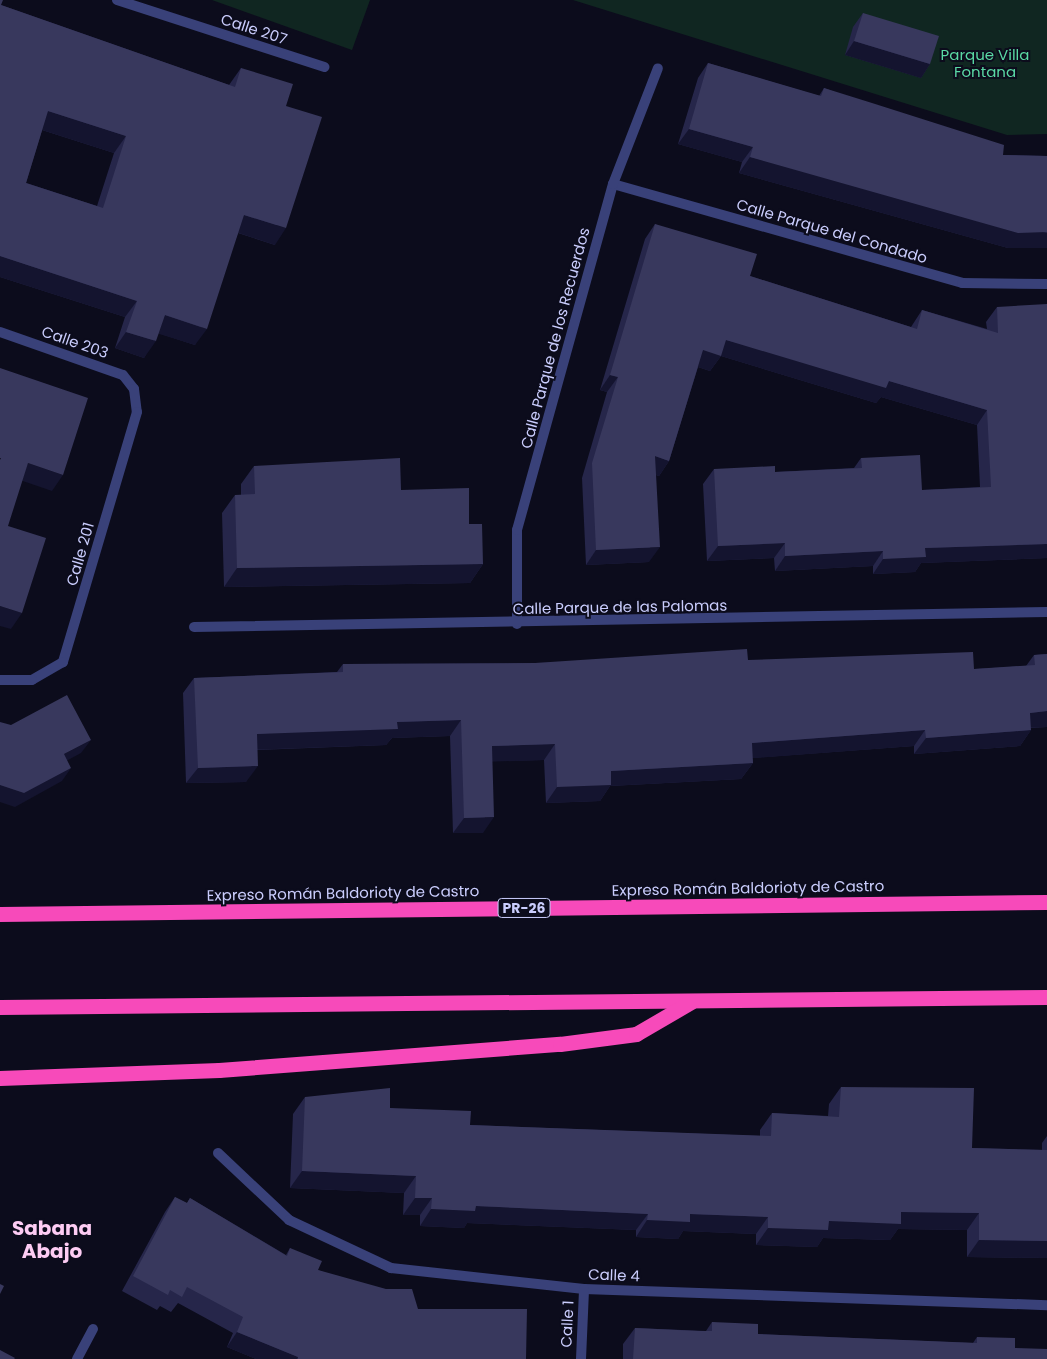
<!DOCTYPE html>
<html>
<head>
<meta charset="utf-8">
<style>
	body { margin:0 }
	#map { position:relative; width:1047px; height:1359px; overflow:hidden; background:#0c0c1c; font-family:Poppins,sans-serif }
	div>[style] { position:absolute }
	.green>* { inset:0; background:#102621 }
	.service>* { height:10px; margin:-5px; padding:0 5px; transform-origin:5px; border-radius:5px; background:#394179 }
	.minor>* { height:10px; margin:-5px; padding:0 5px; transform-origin:5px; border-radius:5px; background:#394179 }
	.motorway>* { height:15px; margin:-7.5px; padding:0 7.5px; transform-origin:7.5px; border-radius:7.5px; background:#f74aba }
	.wall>* { inset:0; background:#26264a }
	.shaded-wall>* { inset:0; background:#14142f }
	.building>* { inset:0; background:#38385d }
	span { translate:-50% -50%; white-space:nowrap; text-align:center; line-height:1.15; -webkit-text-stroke:4px #0c0c1c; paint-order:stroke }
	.shield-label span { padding:1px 4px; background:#0c0c1c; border:1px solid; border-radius:4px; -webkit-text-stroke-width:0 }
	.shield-label { font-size:14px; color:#cacdfd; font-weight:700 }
	.street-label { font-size:15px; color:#cacdfd }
	.park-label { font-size:15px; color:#5ad8a4 }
	.district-label { font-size:20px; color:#fdccf3; font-weight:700 }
</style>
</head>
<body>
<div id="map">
	<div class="green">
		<div style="clip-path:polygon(212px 0,370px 0,352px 50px)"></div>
		<div style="clip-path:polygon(573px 0,1047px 0,1047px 134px,1007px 135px)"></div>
	</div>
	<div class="service">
		<div style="left:77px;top:1359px;width:34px;rotate:-62deg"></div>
	</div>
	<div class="minor">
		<div style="left:117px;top:0;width:218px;rotate:17.9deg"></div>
		<div style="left:613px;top:184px;width:363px;rotate:15.8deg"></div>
		<div style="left:962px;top:283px;width:85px;rotate:0.7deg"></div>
		<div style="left:0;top:332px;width:130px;rotate:19.3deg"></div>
		<div style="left:123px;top:375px;width:18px;rotate:52deg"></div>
		<div style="left:134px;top:389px;width:23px;rotate:83deg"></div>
		<div style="left:137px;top:412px;width:261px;rotate:106.5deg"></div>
		<div style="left:63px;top:662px;width:36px;rotate:150deg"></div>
		<div style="left:32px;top:680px;width:32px;rotate:180deg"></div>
		<div style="left:517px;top:624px;width:94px;rotate:-90deg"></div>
		<div style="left:517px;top:530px;width:359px;rotate:-74.5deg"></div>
		<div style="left:613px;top:184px;width:124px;rotate:-68.8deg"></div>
		<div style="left:194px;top:627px;width:853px;rotate:-1.01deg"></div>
		<div style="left:218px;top:1153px;width:98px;rotate:43.3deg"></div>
		<div style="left:289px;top:1220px;width:113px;rotate:25.2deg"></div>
		<div style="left:391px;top:1268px;width:194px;rotate:6.2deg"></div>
		<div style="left:584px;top:1289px;width:463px;rotate:2deg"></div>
		<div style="left:581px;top:1359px;width:70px;rotate:-87.5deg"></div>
	</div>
	<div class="motorway">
		<div style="left:0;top:914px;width:1047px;rotate:-0.66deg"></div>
		<div style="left:0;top:1007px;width:1047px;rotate:-0.55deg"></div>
		<div style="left:0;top:1078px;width:219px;rotate:-2.1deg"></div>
		<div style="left:219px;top:1070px;width:342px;rotate:-4.4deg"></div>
		<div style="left:560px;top:1044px;width:77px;rotate:-7.5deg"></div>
		<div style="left:636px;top:1034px;width:64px;rotate:-30.2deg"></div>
	</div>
	<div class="wall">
		<div style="clip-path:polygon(evenodd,0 0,1px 5px,229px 85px,241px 68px,286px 106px,275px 245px,238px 233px,195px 345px,158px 333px,144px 358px,115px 348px,125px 317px,0 277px,0 0,42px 130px,114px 153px,97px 206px,26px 183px,42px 130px)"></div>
		<div style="clip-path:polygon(863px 13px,930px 64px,921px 78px,845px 55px,853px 27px)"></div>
		<div style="clip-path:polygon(708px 63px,819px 96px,824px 88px,1003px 155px,1047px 156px,1047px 248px,1008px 248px,739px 173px,742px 162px,678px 144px,698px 78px)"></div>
		<div style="clip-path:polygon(655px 224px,750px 276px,911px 327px,922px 310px,987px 329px,986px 322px,997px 307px,1047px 558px,921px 563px,915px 572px,873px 574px,873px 566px,775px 571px,774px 558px,707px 561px,703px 484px,714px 469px,775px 472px,854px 468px,861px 458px,922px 490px,980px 487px,977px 425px,881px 397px,876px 403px,721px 356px,710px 371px,698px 367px,669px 461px,659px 476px,656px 475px,649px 562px,586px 565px,582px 478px,607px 392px,600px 390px,645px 239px)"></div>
		<div style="clip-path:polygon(254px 466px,401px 490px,469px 524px,483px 564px,470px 583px,224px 587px,222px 513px,235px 495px,241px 495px,241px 484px)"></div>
		<div style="clip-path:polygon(1047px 654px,1047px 727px,1030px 728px,1031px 730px,1020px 746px,914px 754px,914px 746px,752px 758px,753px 763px,741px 779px,610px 786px,600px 801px,546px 803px,544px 760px,492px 761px,483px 833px,453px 833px,450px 736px,392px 738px,386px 745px,257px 750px,246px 782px,186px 783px,183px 693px,194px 678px,337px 672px,343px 664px,535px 663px,748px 660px,974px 669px,1026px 666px,1034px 655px)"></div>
		<div style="clip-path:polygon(841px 1087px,972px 1148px,1042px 1150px,1042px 1143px,1047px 1136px,1047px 1258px,967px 1257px,967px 1230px,898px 1229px,890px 1240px,823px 1238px,817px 1247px,756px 1245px,756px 1234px,683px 1231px,678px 1239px,636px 1237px,636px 1230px,467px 1223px,464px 1228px,420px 1226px,420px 1215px,403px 1215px,404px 1193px,290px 1188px,293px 1114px,305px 1097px,390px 1108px,470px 1125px,760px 1136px,760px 1130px,772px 1113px,828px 1116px,829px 1104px)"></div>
		<div style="clip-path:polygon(175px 1197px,187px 1203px,190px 1198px,286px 1255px,290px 1248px,318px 1270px,418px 1309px,526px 1359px,256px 1359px,227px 1347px,233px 1333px,178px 1303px,171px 1312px,160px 1306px,157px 1310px,122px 1291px,165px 1212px)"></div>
		<div style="clip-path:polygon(712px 1322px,758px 1334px,973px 1343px,977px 1337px,1047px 1359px,623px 1359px,623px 1344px,635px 1328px,706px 1331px)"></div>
	</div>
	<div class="shaded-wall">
		<div style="clip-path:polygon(854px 41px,930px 64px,921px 78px,845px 55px)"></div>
		<div style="clip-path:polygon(48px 111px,126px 136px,114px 153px,36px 128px)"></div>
		<div style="clip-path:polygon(689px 129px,753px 147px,742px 162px,678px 144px)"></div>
		<div style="clip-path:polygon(750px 157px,1047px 233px,1047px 248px,1008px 248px,739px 173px)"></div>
		<div style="clip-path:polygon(244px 215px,286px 228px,275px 245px,233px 231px)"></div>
		<div style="clip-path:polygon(0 256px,137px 301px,125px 317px,0 277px)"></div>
		<div style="clip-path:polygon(165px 315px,207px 329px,195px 345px,153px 332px)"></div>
		<div style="clip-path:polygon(126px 332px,156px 341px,144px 358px,115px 348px)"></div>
		<div style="clip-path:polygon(726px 340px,889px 381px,987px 410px,977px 425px,881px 397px,876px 403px,721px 356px,710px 371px,692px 365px,703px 350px)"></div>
		<div style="clip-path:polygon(610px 375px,618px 377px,607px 392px,600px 390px)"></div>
		<div style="clip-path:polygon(655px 456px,669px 461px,659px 476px,644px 471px)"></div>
		<div style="clip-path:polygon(28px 463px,63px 475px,52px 491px,17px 479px)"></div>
		<div style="clip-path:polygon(785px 543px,774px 558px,707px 561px,718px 546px)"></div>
		<div style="clip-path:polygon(1047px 544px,1047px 558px,921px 563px,915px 572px,873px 574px,883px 559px,925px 548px)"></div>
		<div style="clip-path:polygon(660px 547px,649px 562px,586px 565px,596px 550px)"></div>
		<div style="clip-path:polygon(883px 551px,873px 566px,775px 571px,785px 556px)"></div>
		<div style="clip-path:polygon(483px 564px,470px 583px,224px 587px,237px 568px)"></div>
		<div style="clip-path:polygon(0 606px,22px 613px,11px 629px,0 626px)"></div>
		<div style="clip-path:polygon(1047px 711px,1047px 727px,1019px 728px,1030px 713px)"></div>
		<div style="clip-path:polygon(461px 720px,450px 736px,392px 738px,386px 745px,246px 750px,257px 734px,397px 722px)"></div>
		<div style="clip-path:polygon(925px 730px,914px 746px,741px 759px,752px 743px)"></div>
		<div style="clip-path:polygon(1031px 730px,1020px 746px,914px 754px,926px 738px)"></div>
		<div style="clip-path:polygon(91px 740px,81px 753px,55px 767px,64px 754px)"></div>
		<div style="clip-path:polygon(555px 744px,544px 760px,481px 762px,492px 746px)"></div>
		<div style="clip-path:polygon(753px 763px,741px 779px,610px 786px,600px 801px,546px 803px,557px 787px,611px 771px)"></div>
		<div style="clip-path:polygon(258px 766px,246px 782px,186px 783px,198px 768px)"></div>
		<div style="clip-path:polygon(71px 768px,62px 781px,15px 807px,0 802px,0 785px)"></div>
		<div style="clip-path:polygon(494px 817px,483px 833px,453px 833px,464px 818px)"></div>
		<div style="clip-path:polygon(302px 1171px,416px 1176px,404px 1193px,290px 1188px)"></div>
		<div style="clip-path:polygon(415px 1198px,432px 1198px,420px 1215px,403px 1215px)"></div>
		<div style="clip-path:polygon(476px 1206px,648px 1214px,636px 1230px,467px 1223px,464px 1228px,420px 1226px,431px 1209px)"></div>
		<div style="clip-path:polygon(901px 1212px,979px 1213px,967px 1230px,898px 1229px,890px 1240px,823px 1238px,817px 1247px,756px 1245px,768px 1228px)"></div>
		<div style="clip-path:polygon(690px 1214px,768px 1217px,756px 1234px,683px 1231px,678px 1239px,636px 1237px,647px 1220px)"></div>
		<div style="clip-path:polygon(979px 1240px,1047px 1241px,1047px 1258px,967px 1257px)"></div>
		<div style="clip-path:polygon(237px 1332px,298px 1357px,297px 1359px,256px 1359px,227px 1347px)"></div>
	</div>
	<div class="building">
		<div style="clip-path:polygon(evenodd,0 0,3px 0,1px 5px,235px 87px,241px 68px,293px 84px,286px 106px,322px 117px,286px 228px,244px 215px,207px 329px,165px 315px,156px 341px,126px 332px,137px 301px,0 256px,0 0,48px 111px,126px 136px,103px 208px,26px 183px,48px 111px)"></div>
		<div style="clip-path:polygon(863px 13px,939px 36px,930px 64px,854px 41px)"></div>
		<div style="clip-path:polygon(708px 63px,821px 96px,824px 88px,872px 103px,1004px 145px,1003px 155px,1047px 156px,1047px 232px,1018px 233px,750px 157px,753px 147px,689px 129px)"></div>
		<div style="clip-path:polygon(655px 224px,757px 254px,750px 276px,917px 329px,922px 310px,998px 333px,997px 307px,1047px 304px,1047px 544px,925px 548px,926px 557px,883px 559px,883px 551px,785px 556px,785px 543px,718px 546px,714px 469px,775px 466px,775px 472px,862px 468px,861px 458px,920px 455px,922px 490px,991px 487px,987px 410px,889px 381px,886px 388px,726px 340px,721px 356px,703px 350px,669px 461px,655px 456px,660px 547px,596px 550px,592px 463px,618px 377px,610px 375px)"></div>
		<div style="clip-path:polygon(0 368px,88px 398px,63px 475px,28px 463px,8px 526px,46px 538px,22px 613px,0 606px,0 460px,1px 458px,0 458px)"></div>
		<div style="clip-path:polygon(400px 458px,401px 490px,469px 488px,469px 524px,482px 524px,483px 564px,237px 568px,235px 495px,255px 494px,254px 466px)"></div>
		<div style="clip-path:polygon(747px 649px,748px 660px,973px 652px,974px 669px,1035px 665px,1034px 655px,1047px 654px,1047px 711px,1030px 713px,1031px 730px,926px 738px,925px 730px,752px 743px,753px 763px,611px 771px,611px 785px,557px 787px,555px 744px,492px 746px,494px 817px,464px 818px,461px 720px,397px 722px,398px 729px,257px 734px,258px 766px,198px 768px,194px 678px,343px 672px,343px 664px,535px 663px)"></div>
		<div style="clip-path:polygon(67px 695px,91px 740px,64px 754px,71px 768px,24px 793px,0 785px,0 722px,11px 725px)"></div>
		<div style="clip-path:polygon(841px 1087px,974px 1088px,972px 1148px,1047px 1150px,1047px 1241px,979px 1240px,979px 1213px,901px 1212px,901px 1224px,829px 1221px,828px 1230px,768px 1228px,768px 1217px,690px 1214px,690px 1222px,647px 1220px,648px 1214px,476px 1206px,475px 1211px,431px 1209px,432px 1198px,415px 1198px,416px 1176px,302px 1171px,305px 1097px,390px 1088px,390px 1108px,471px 1111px,470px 1125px,771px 1136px,772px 1113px,839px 1117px)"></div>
		<div style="clip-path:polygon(175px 1197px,187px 1203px,190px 1198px,287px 1256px,290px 1248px,322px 1261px,318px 1270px,386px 1289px,412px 1289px,418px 1309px,527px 1309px,526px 1359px,298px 1359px,298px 1357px,237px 1332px,243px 1317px,187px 1287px,182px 1297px,170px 1290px,168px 1295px,133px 1276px)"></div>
		<div style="clip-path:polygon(0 1284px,4px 1286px,0 1294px)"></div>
		<div style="clip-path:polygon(712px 1322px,758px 1324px,758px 1334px,977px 1343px,977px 1337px,1015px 1338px,1015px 1348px,1047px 1349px,1047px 1359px,633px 1359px,635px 1328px,699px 1331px,712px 1331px)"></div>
		<div style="clip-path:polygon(0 1350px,15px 1358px,14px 1359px,0 1359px)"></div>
	</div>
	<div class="shield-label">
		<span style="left:524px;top:908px">PR-26</span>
	</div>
	<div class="street-label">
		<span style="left:254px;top:29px;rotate:18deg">Calle 207</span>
		<span style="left:832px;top:231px;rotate:16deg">Calle Parque del Condado</span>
		<span style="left:555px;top:338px;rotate:-75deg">Calle Parque de los Recuerdos</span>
		<span style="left:75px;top:342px;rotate:19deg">Calle 203</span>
		<span style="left:80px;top:554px;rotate:-74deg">Calle 201</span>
		<span style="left:620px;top:607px;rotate:-1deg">Calle Parque de las Palomas</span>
		<span style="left:748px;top:888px;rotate:-1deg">Expreso Román Baldorioty de Castro</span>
		<span style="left:343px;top:893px;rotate:-1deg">Expreso Román Baldorioty de Castro</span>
		<span style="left:614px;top:1275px;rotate:2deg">Calle 4</span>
		<span style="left:567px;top:1324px;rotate:-87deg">Calle 1</span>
	</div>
	<div class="park-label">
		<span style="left:985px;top:63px">Parque Villa<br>Fontana</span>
	</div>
	<div class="district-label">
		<span style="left:52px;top:1240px">Sabana<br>Abajo</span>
	</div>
</div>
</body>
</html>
